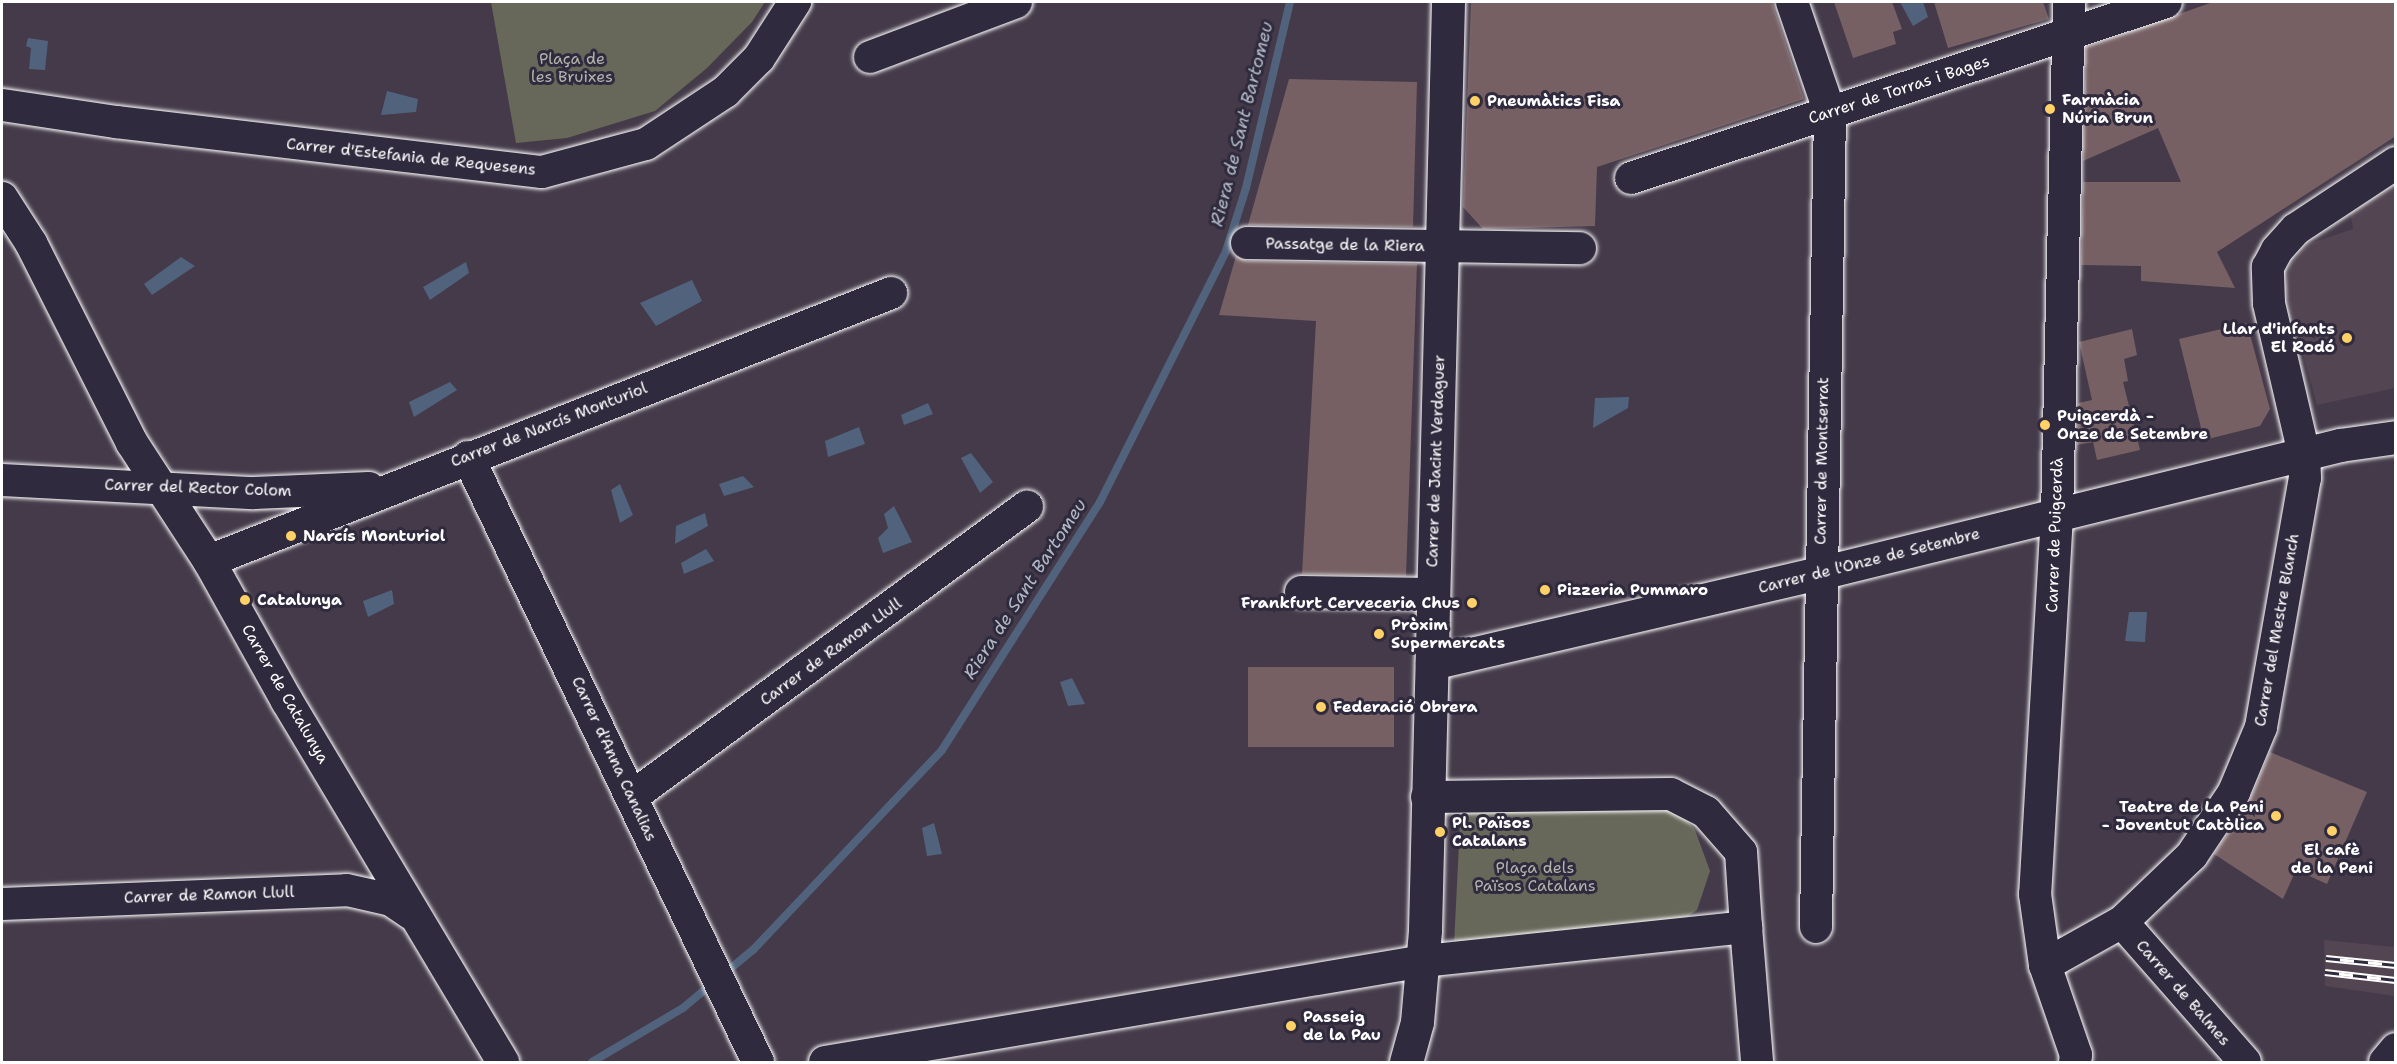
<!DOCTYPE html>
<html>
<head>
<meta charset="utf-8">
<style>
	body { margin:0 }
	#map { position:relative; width:2397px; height:1064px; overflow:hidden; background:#443a49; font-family:"Shantell Sans",sans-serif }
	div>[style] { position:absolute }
	.built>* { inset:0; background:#534551 }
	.green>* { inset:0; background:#67685a }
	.water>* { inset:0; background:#51637c }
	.stream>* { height:8px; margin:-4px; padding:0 4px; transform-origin:4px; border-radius:4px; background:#51637c }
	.building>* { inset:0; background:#766064 }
	.roads { filter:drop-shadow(0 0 2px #fff) drop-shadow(0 0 2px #fff) }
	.minor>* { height:32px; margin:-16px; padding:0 16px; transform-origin:16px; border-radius:16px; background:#2f2a3d }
	.tertiary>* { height:33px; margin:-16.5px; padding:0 16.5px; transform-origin:16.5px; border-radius:16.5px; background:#2f2a3d }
	.secondary>* { height:33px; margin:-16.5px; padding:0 16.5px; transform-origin:16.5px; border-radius:16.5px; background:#2f2a3d }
	.rail>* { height:7px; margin-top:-3.5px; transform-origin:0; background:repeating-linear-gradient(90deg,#2f2a3d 0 14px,#fff 0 28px); box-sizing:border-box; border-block:2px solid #fff }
	.dots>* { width:16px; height:16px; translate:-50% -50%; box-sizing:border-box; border:3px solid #2f2a3d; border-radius:50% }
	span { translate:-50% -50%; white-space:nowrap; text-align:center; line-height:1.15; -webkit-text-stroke:6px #2f2a3d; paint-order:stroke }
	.park-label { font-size:16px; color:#b3b4ac }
	.street-label { font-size:16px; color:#fff }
	.poi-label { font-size:16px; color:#fff; font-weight:700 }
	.left { translate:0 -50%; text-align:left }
	.right { translate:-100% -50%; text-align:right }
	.water-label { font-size:18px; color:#b1b9c4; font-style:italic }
	.frame { position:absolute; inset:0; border:3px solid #fff; pointer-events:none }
</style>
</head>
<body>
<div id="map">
	<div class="built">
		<div style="clip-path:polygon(2394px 183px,2395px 388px,2317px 405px,2285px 288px,2290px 265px,2308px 244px,2353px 229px,2350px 210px)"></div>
		<div style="clip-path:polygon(2324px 940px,2395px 947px,2395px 996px,2325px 986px)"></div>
	</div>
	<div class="green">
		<div style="clip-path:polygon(491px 2px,765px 2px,752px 22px,707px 68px,655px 111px,567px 138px,516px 143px)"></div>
		<div style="clip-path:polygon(1669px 802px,1695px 830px,1710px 871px,1697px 910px,1663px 934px,1453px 965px,1461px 803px)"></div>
	</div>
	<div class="water">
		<div style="clip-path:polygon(1900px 2px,1923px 2px,1928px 17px,1913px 26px)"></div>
		<div style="clip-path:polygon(28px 38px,48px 41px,45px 70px,29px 69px,31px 48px,26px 46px)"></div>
		<div style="clip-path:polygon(387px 91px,418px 99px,416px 112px,381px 115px)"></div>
		<div style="clip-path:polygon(181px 257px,195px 266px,152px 295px,144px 284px)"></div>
		<div style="clip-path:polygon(466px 262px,469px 273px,430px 300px,423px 287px)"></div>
		<div style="clip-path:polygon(692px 280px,702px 301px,656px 326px,640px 303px)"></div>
		<div style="clip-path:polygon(450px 382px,457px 390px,414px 417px,409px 402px)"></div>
		<div style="clip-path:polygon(1629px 397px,1628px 408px,1593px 428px,1595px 398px)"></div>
		<div style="clip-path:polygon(928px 403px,933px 414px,904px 425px,901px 415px)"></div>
		<div style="clip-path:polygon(859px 427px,865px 444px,828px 457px,825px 441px)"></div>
		<div style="clip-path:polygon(971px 453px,993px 482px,980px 493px,961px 458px)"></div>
		<div style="clip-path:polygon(743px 476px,754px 487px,724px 496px,719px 484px)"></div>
		<div style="clip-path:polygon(620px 484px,633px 515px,620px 523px,611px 490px)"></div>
		<div style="clip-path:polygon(894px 506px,912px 542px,883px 553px,878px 538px,888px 528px,884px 514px)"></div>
		<div style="clip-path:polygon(705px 513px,708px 526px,675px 544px,676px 526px)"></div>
		<div style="clip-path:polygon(706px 549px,714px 561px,684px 574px,681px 563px)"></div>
		<div style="clip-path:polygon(392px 590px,394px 604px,368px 617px,363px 601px)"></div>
		<div style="clip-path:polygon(2129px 612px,2147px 612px,2145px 642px,2125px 641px)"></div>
		<div style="clip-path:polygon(1072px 678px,1085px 704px,1068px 706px,1060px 682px)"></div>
		<div style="clip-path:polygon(934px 823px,942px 854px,927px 856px,922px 828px)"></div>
	</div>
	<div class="stream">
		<div style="left:724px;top:974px;width:38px;rotate:-40deg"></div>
		<div style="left:753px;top:950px;width:275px;rotate:-46.6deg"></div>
		<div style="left:942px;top:750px;width:294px;rotate:-57.5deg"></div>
		<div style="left:1100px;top:502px;width:281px;rotate:-63.3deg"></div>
		<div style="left:1226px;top:251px;width:66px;rotate:-72.4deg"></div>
		<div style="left:1246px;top:188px;width:191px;rotate:-76.7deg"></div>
		<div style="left:592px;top:1062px;width:106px;rotate:-30.7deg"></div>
		<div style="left:683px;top:1008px;width:40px;rotate:-40deg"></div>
	</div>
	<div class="building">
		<div style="clip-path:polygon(1471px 2px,1772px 2px,1804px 99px,1597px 167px,1595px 226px,1483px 229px,1463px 207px)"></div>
		<div style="clip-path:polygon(1834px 2px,1892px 2px,1902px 29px,1893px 32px,1896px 44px,1853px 58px)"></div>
		<div style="clip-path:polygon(1934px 2px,2043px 2px,2049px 19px,1948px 48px)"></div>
		<div style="clip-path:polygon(2213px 2px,2396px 2px,2396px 136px,2217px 252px,2235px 288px,2141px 281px,2141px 266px,2081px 265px,2083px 182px,2181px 182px,2158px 128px,2083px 161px,2086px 47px)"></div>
		<div style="clip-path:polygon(1289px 79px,1417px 82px,1413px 227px,1248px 225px)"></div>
		<div style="clip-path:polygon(1236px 256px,1247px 261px,1417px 264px,1406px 576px,1302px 574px,1316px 321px,1219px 315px)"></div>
		<div style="clip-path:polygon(2247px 323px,2270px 409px,2260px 426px,2204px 440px,2179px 339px)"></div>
		<div style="clip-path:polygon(2132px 329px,2137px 355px,2124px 359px,2128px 381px,2123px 382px,2140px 450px,2097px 460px,2093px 442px,2077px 445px,2078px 403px,2092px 400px,2079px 342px)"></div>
		<div style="clip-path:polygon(1248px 667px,1394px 667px,1394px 747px,1248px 747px)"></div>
		<div style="clip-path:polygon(2270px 752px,2367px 792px,2327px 884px,2296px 870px,2283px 899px,2214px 854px,2249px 802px)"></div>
	</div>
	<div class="roads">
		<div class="minor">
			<div style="left:1792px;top:2px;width:117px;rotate:71.1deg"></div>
			<div style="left:1830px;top:113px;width:814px;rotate:90.99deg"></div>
			<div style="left:2069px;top:2px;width:513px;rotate:91.34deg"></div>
			<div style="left:2057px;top:515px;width:380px;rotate:93.3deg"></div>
			<div style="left:2035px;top:894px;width:72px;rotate:82deg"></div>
			<div style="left:2045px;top:965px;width:95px;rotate:71deg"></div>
			<div style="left:2076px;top:1055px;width:7px;rotate:98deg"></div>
			<div style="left:870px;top:57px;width:156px;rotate:-20.6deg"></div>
			<div style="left:2px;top:105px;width:115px;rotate:8.5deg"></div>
			<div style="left:116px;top:122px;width:429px;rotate:6.7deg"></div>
			<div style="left:542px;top:172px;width:108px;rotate:-15.1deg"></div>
			<div style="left:646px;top:144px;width:95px;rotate:-33.4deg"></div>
			<div style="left:725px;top:92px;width:48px;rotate:-45deg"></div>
			<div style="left:759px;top:58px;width:67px;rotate:-57.3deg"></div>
			<div style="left:1631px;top:178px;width:563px;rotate:-18.21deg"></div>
			<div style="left:2px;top:198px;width:54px;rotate:57.2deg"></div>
			<div style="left:31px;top:243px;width:224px;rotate:63.2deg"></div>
			<div style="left:132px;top:443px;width:141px;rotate:56.9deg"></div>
			<div style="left:209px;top:561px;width:160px;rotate:60.9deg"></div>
			<div style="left:287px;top:701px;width:421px;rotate:59.1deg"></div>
			<div style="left:1247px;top:243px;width:333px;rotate:0.9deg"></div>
			<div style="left:468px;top:457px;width:671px;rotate:64.39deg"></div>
			<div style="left:2px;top:480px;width:252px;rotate:3deg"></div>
			<div style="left:254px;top:493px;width:115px;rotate:-2.5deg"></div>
			<div style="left:209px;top:561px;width:733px;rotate:-21.45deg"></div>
			<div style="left:1301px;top:592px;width:131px;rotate:0.9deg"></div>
			<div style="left:633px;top:796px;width:489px;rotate:-36.3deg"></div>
			<div style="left:2px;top:904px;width:345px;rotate:-2.3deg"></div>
			<div style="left:347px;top:890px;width:45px;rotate:12.8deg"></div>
			<div style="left:391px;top:900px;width:25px;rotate:34deg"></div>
			<div style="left:2122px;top:922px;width:186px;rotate:48.7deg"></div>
			<div style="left:1746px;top:927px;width:135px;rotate:85.3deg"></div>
			<div style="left:2045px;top:965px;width:88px;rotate:-29.2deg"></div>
			<div style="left:2122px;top:922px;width:97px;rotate:-43.7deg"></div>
			<div style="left:2192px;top:855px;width:76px;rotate:-56.3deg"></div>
			<div style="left:2234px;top:792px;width:70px;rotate:-67.4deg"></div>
			<div style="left:2261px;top:727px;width:253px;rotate:-80deg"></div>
			<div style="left:2305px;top:478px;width:24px;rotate:-92deg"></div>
			<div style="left:2304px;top:454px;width:155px;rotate:-103.1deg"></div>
			<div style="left:2269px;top:303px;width:36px;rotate:-92deg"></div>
			<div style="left:2268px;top:267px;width:19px;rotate:-62deg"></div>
			<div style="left:2277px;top:250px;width:28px;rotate:-48deg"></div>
			<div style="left:2296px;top:229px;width:120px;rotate:-33.4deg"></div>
			<div style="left:825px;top:1062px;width:607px;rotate:-9.57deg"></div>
			<div style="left:1424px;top:961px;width:324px;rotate:-6deg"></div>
			<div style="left:1746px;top:927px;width:75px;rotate:-93.8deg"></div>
			<div style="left:1741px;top:852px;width:53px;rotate:-131.2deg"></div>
			<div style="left:1706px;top:812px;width:39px;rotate:-153deg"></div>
			<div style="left:1671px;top:794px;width:244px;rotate:179.3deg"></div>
			<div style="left:2385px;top:1062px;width:17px;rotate:-50deg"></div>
		</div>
		<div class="tertiary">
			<div style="left:1432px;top:663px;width:398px;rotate:-13.1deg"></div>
			<div style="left:1820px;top:573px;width:536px;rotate:-13.83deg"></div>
			<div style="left:2340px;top:445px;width:57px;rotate:-8.1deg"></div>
		</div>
		<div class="secondary">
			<div style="left:1406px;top:1062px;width:41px;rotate:-74.6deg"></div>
			<div style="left:1417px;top:1022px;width:92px;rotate:-85deg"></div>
			<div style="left:1425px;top:930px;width:928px;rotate:-88.58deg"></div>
		</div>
	</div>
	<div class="rail">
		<div style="left:2326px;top:958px;width:70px;rotate:5.7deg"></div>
		<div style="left:2325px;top:972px;width:71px;rotate:6.4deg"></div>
	</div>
	<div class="dots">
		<div style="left:1475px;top:101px;background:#ffd166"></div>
		<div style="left:2050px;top:109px;background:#ffd166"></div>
		<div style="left:2347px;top:338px;background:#ffd166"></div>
		<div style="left:2045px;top:425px;background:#ffd166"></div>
		<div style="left:291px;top:536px;background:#ffd166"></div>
		<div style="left:1545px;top:590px;background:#ffd166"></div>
		<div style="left:245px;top:600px;background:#ffd166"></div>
		<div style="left:1472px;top:603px;background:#ffd166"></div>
		<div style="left:1379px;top:634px;background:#ffd166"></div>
		<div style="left:1321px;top:707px;background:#ffd166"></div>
		<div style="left:2276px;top:816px;background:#ffd166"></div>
		<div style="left:2332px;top:831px;background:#ffd166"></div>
		<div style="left:1440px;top:832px;background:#ffd166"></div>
		<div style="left:1291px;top:1026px;background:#ffd166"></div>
	</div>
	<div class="park-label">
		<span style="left:572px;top:68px">Plaça de<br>les Bruixes</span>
		<span style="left:1535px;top:877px">Plaça dels<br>Països Catalans</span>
	</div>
	<div class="street-label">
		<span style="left:1899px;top:90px;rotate:-18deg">Carrer de Torras i Bages</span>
		<span style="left:411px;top:157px;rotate:6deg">Carrer d'Estefania de Requesens</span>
		<span style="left:1345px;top:245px;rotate:1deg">Passatge de la Riera</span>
		<span style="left:549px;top:425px;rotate:-21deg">Carrer de Narcís Monturiol</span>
		<span style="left:1436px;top:461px;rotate:-88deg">Carrer de Jacint Verdaguer</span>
		<span style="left:1822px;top:461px;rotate:-89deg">Carrer de Montserrat</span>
		<span style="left:198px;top:488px;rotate:2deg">Carrer del Rector Colom</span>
		<span style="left:2055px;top:535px;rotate:-88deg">Carrer de Puigcerdà</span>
		<span style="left:1869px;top:561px;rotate:-14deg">Carrer de l'Onze de Setembre</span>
		<span style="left:2277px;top:630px;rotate:-80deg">Carrer del Mestre Blanch</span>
		<span style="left:831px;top:652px;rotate:-36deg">Carrer de Ramon Llull</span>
		<span style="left:285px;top:694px;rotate:60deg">Carrer de Catalunya</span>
		<span style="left:614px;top:759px;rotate:65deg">Carrer d'Anna Canalias</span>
		<span style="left:209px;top:895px;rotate:-2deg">Carrer de Ramon Llull</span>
		<span style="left:2183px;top:993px;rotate:49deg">Carrer de Balmes</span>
	</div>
	<div class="poi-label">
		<span class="left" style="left:2062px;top:109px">Farmàcia<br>Núria Brun</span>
		<span class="left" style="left:1487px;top:101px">Pneumàtics Fisa</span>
		<span class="right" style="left:2335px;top:338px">Llar d'infants<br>El Rodó</span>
		<span class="left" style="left:2057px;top:425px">Puigcerdà -<br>Onze de Setembre</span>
		<span class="left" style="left:303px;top:536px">Narcís Monturiol</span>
		<span class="left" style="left:1557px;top:590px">Pizzeria Pummaro</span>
		<span class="left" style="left:257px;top:600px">Catalunya</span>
		<span class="right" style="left:1460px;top:603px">Frankfurt Cerveceria Chus</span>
		<span class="left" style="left:1391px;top:634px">Pròxim<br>Supermercats</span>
		<span class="left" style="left:1333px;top:707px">Federació Obrera</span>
		<span class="right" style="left:2264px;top:816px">Teatre de La Peni<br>- Joventut Catòlica</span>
		<span class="left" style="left:1452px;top:832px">Pl. Països<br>Catalans</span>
		<span style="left:2332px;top:859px">El cafè<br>de la Peni</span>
		<span class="left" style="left:1303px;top:1026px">Passeig<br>de la Pau</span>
	</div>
	<div class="water-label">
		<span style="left:1242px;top:124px;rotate:-76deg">Riera de Sant Bartomeu</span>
		<span style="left:1025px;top:589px;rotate:-57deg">Riera de Sant Bartomeu</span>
	</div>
	<div class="frame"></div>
</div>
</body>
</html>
